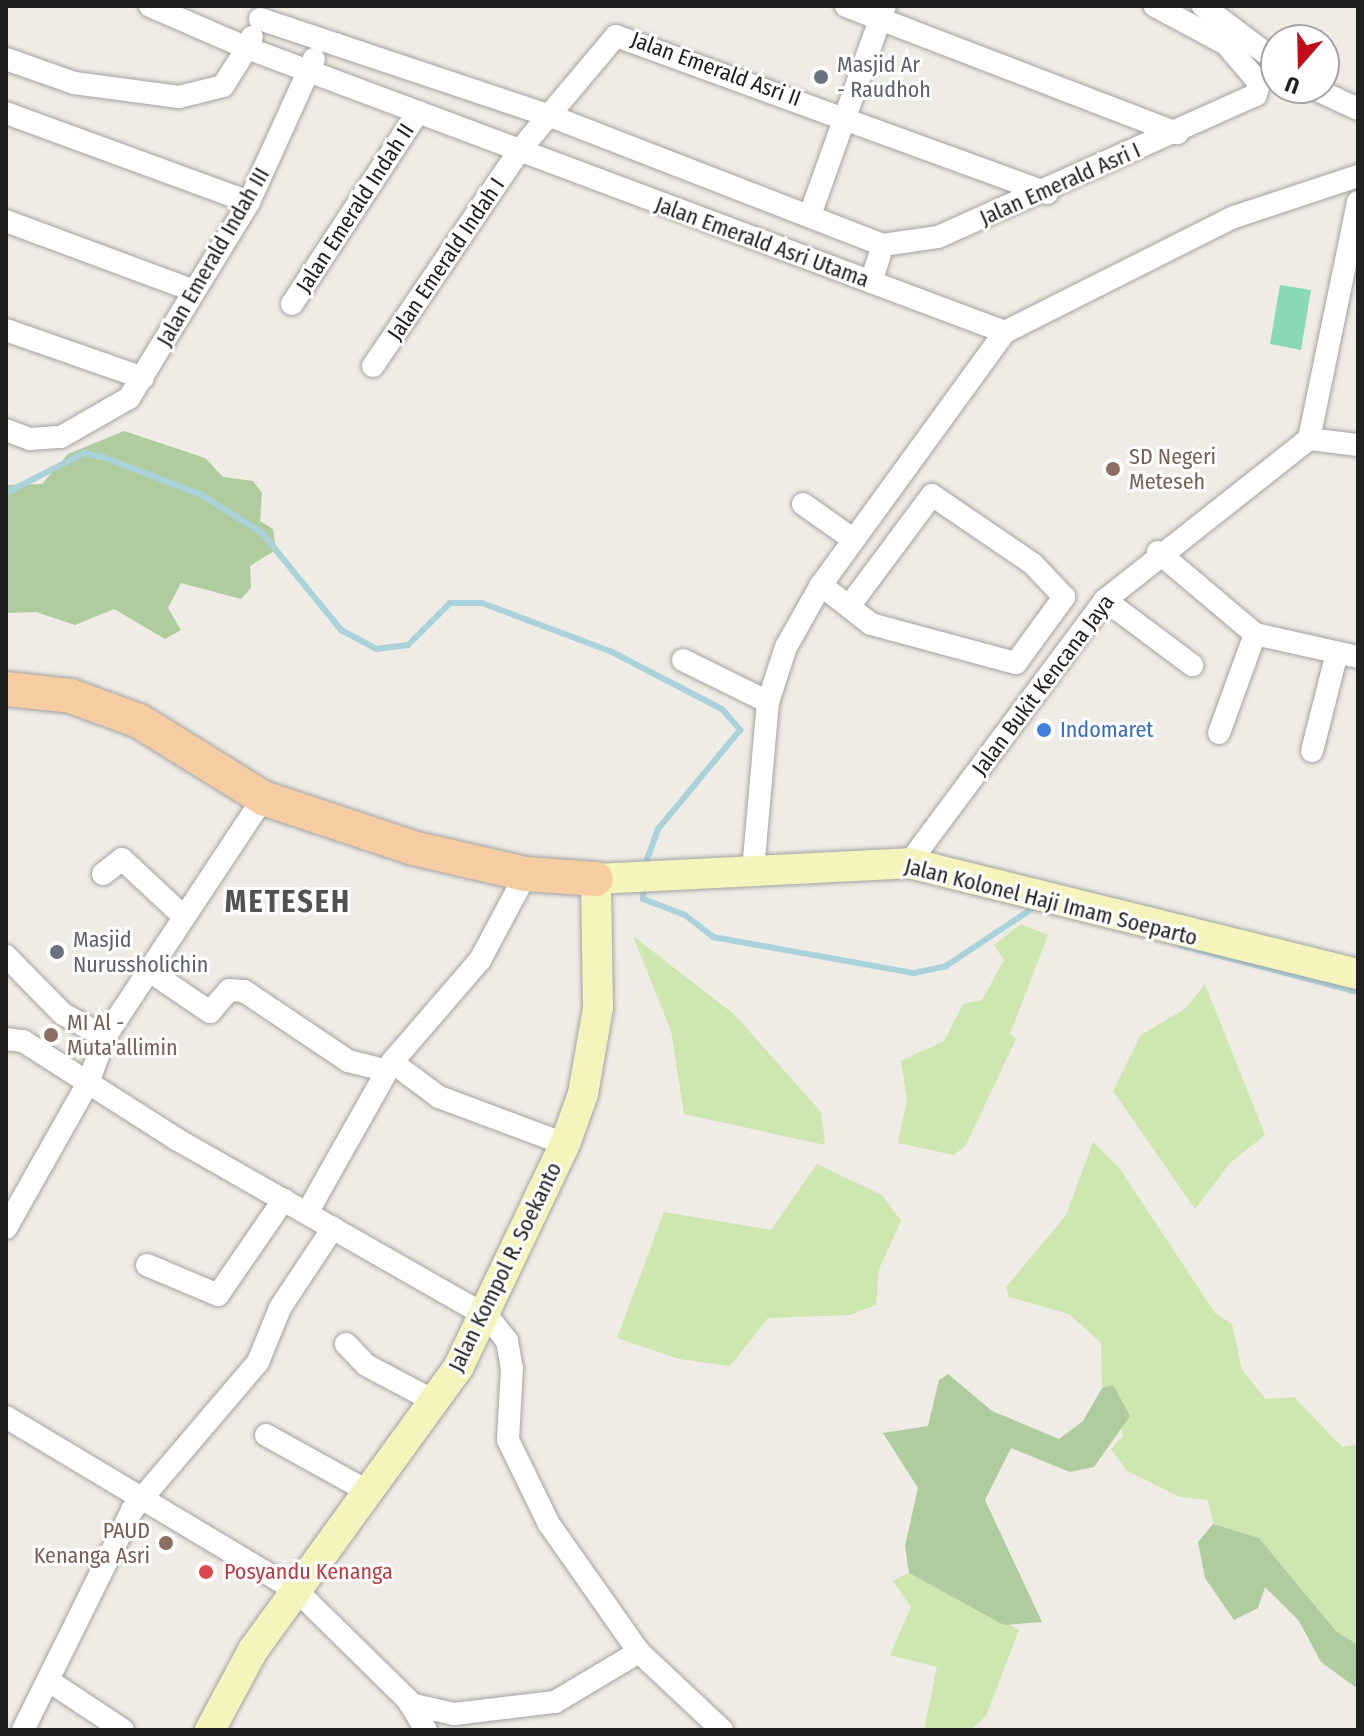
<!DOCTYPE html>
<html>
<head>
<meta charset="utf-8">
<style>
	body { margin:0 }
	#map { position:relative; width:1364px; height:1736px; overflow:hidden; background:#efebe5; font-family:"Fira Sans Condensed",sans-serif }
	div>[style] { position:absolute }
	.grass>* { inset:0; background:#cee6af }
	.forest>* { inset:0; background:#aecc9d }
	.pitch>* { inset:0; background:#88d9b4 }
	.stream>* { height:6px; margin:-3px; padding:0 3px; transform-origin:3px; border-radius:3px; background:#a9d2da }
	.roads { filter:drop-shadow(0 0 2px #a3a3a3) drop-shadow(0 0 2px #a3a3a3) }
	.street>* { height:22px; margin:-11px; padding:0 11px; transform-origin:11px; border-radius:11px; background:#fff }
	.secondary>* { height:30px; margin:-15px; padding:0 15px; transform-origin:15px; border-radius:15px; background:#f6f4bd }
	.primary>* { height:34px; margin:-17px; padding:0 17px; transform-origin:17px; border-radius:17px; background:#f6cca3 }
	.dots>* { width:22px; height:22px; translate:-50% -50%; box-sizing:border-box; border:4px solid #fff; border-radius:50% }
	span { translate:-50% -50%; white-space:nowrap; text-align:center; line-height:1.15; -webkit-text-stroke:6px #fff; paint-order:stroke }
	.worship-label { font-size:22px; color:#5b616d }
	.left { translate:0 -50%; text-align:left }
	.street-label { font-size:22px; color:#1f1f1f }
	.education-label { font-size:22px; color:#785e54 }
	.right { translate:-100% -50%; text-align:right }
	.shop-label { font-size:22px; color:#366cbe }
	.health-label { font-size:22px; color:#be3a42 }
	.district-label { font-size:30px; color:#525252; font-weight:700; letter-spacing:2px }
	.frame { position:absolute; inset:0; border:8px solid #1f1f1f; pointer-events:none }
	.north { position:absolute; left:1260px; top:24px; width:80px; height:80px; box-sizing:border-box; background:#fff; border:2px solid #a5a5a5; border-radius:50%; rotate:200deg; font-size:22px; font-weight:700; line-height:32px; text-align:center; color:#1f1f1f }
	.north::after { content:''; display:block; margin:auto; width:28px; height:36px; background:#c10c1a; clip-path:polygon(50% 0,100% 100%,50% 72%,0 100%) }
</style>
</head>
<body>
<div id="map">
	<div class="grass">
		<div style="clip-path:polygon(1021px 924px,1048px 935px,1010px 1034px,1016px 1039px,966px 1145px,954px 1155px,898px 1143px,907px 1100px,901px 1061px,944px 1041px,963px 1004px,982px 1000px,1004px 960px,994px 945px)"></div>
		<div style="clip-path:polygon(633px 936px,735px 1015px,821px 1112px,825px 1145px,684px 1114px,671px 1031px)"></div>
		<div style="clip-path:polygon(1205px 984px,1265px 1135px,1230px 1163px,1195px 1209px,1113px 1091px,1141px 1035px,1186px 1008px)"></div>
		<div style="clip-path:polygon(1093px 1142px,1120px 1169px,1215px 1313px,1232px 1324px,1242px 1370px,1266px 1399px,1294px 1397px,1342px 1447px,1358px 1444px,1358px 1645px,1336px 1631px,1259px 1538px,1213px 1524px,1208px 1500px,1180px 1497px,1127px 1471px,1111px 1449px,1123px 1436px,1114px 1385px,1102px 1388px,1101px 1343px,1069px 1314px,1009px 1297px,1006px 1287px,1066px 1215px)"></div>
		<div style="clip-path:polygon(817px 1164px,882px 1195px,901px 1221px,879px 1269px,876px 1305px,850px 1315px,768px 1318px,730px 1366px,679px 1359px,617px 1338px,664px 1212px,771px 1230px)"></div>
		<div style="clip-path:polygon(909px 1573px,1019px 1630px,986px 1716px,971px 1730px,924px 1730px,937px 1667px,890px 1655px,911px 1607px,893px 1581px)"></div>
	</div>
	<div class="forest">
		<div style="clip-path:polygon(124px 431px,205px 458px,223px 477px,253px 481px,262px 493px,260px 521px,273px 529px,276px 550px,250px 566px,251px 588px,241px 599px,181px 583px,168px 608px,181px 630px,165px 639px,114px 609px,75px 625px,36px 612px,6px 613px,6px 485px,42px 484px,68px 454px)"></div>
		<div style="clip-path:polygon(948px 1374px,992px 1411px,1059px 1439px,1083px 1421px,1102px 1388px,1113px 1385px,1130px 1416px,1094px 1467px,1070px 1472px,1011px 1448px,985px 1500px,1042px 1622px,1004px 1625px,909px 1573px,905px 1546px,918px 1488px,883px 1433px,928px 1426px,939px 1380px)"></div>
		<div style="clip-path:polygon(1213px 1524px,1259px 1538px,1336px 1631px,1358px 1645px,1358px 1689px,1321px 1662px,1299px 1621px,1265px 1587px,1258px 1608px,1234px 1620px,1205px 1578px,1198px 1542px)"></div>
	</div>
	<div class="pitch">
		<div style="clip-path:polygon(1280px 285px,1311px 290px,1301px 350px,1270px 344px)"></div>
	</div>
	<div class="stream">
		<div style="left:6px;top:493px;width:88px;rotate:-27.1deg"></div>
		<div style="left:84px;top:453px;width:23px;rotate:13deg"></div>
		<div style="left:106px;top:458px;width:103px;rotate:21.1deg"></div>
		<div style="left:202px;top:495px;width:71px;rotate:32.3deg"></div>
		<div style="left:262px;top:533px;width:125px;rotate:50.8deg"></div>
		<div style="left:341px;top:630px;width:40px;rotate:28deg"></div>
		<div style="left:376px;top:649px;width:32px;rotate:-7deg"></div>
		<div style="left:408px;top:645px;width:59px;rotate:-45deg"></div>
		<div style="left:450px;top:603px;width:32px"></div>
		<div style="left:482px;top:603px;width:137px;rotate:20.6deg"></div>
		<div style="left:610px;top:651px;width:126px;rotate:27.4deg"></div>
		<div style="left:722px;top:709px;width:28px;rotate:49deg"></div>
		<div style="left:740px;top:730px;width:129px;rotate:129.6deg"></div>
		<div style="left:658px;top:829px;width:41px;rotate:109.7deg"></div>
		<div style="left:644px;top:887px;width:12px;rotate:95deg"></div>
		<div style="left:643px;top:899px;width:45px;rotate:20.9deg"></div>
		<div style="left:685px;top:915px;width:36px;rotate:38deg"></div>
		<div style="left:713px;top:937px;width:204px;rotate:10.2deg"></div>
		<div style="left:914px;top:973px;width:33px;rotate:-12deg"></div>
		<div style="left:946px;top:966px;width:105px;rotate:-33.7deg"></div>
		<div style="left:1180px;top:945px;width:184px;rotate:14.8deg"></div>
	</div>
	<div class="roads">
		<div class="street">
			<div style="left:150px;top:6px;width:106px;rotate:23.4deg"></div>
			<div style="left:247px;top:48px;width:12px;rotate:-66deg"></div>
			<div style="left:846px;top:6px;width:355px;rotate:21deg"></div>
			<div style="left:1203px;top:6px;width:91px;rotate:37deg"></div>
			<div style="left:260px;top:19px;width:309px;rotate:18.5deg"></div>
			<div style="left:553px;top:117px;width:354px;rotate:21.2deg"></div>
			<div style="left:6px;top:59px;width:72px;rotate:19.4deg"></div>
			<div style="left:74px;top:83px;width:106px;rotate:7.6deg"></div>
			<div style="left:179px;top:97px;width:45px;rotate:-14deg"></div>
			<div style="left:223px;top:86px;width:45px;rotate:-57.7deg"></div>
			<div style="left:247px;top:48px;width:809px;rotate:20.54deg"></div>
			<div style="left:1313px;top:88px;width:50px;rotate:25deg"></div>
			<div style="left:6px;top:113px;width:259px;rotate:20.1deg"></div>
			<div style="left:810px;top:215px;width:222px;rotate:-70.3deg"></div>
			<div style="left:6px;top:221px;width:201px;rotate:20.4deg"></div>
			<div style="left:871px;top:282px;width:39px;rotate:-72deg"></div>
			<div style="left:883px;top:245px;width:56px;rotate:-8.3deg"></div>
			<div style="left:938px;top:237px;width:348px;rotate:-24.1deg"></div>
			<div style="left:1256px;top:95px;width:12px;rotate:-76deg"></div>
			<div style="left:1259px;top:83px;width:51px;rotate:-130.2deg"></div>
			<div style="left:1226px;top:44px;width:81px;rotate:-151.8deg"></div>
			<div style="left:292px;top:304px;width:230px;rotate:-56.7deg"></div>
			<div style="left:6px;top:330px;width:145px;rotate:19.3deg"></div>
			<div style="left:373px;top:366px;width:260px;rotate:-55.8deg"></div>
			<div style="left:519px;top:151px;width:150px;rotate:-49.9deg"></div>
			<div style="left:616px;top:36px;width:459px;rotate:20deg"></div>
			<div style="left:6px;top:430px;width:26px;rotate:21deg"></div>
			<div style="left:30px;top:439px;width:31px;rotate:-4deg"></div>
			<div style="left:61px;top:437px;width:78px;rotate:-29.8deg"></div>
			<div style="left:129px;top:398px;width:230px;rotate:-58.5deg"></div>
			<div style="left:249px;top:202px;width:157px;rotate:-65.6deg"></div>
			<div style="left:1309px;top:439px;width:49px;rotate:7deg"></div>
			<div style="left:803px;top:504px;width:62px;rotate:35.2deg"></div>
			<div style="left:1158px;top:552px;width:127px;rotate:40.2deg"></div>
			<div style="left:1255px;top:634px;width:106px;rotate:12.6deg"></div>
			<div style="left:821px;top:585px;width:63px;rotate:38deg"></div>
			<div style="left:871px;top:624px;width:150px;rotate:15.1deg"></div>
			<div style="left:1016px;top:663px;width:82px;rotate:-54deg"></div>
			<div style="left:1064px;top:597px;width:45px;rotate:-133.2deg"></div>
			<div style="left:1033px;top:564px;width:122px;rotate:-145.7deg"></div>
			<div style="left:932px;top:495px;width:137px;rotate:126.7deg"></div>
			<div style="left:1105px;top:600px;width:109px;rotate:36.8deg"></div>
			<div style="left:683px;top:660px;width:95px;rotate:26.3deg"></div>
			<div style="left:1219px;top:733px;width:105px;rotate:-70deg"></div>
			<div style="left:1312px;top:751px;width:101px;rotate:-75.7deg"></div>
			<div style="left:909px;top:863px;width:328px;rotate:-53.3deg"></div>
			<div style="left:1105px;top:600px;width:260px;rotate:-38.3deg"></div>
			<div style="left:1309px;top:439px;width:242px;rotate:-78.3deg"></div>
			<div style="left:753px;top:870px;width:169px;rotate:-84.9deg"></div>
			<div style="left:768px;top:702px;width:58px;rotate:-71.9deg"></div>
			<div style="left:786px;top:647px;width:71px;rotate:-60.6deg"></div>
			<div style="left:821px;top:585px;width:313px;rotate:-54deg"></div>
			<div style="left:1005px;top:332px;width:256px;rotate:-26.7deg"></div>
			<div style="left:1234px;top:217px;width:131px;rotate:-18.3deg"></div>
			<div style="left:103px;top:874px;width:24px;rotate:-38deg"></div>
			<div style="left:122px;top:859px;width:82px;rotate:43deg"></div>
			<div style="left:526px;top:874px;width:98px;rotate:118.1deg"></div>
			<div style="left:480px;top:960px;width:135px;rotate:130.8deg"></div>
			<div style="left:392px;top:1062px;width:59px;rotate:36.7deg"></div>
			<div style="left:439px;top:1097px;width:134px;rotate:20.5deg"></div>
			<div style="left:6px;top:956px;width:81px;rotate:45.5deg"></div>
			<div style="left:63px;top:1014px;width:48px;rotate:28.7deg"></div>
			<div style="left:148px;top:970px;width:75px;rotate:34.1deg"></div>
			<div style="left:210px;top:1012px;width:29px;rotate:-49deg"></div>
			<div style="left:229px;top:990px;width:15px;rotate:4deg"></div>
			<div style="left:244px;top:991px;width:125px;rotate:33.9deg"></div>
			<div style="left:348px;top:1061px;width:37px;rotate:14deg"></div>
			<div style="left:6px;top:1039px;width:17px;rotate:7deg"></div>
			<div style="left:23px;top:1041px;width:184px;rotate:32.6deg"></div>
			<div style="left:178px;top:1140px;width:356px;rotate:29.7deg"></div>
			<div style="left:487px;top:1316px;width:32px;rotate:51deg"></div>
			<div style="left:507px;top:1341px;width:27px;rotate:80deg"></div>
			<div style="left:512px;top:1368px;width:72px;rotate:93.2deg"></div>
			<div style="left:508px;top:1440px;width:93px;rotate:64deg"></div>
			<div style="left:549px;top:1524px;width:156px;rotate:54.9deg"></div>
			<div style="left:639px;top:1652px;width:114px;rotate:43.2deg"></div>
			<div style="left:307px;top:1213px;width:173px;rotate:-60.6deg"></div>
			<div style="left:6px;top:1228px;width:167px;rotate:-60.5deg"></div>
			<div style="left:88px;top:1083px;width:49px;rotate:-69.7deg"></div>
			<div style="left:105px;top:1037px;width:287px;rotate:-56.5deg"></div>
			<div style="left:147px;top:1265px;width:77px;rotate:22.9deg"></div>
			<div style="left:218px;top:1295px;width:116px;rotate:-55.5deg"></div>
			<div style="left:346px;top:1344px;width:29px;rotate:46deg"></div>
			<div style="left:366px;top:1365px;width:79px;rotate:27.9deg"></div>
			<div style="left:6px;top:1417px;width:339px;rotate:30.9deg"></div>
			<div style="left:297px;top:1591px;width:156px;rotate:44.5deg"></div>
			<div style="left:408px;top:1700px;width:35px;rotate:59deg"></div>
			<div style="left:266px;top:1435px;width:118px;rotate:29deg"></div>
			<div style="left:52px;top:1683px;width:85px;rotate:33.5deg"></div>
			<div style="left:410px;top:1704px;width:45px;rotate:12.8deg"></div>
			<div style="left:454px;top:1714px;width:102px;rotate:-6.8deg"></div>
			<div style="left:555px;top:1702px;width:98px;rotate:-30.8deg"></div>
			<div style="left:23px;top:1730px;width:246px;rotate:-63.6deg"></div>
			<div style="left:132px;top:1510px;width:194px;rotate:-49.6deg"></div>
			<div style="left:258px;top:1362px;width:58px;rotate:-67.8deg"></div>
			<div style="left:280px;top:1308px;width:96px;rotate:-56.5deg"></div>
		</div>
		<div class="secondary">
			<div style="left:210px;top:1730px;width:91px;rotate:-61.7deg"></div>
			<div style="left:253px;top:1650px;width:351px;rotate:-54deg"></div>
			<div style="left:459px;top:1366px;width:246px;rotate:-64.5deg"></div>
			<div style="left:565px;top:1144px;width:53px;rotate:-70.2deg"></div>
			<div style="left:583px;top:1094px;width:87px;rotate:-80.1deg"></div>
			<div style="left:598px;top:1008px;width:129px;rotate:-90.9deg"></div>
			<div style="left:596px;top:879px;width:313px;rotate:-2.9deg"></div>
			<div style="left:909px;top:863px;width:463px;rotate:13.9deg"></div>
		</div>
		<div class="primary">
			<div style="left:6px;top:689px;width:65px;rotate:6.1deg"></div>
			<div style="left:71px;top:696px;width:72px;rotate:20.2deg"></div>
			<div style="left:139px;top:721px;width:146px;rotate:31.8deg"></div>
			<div style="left:263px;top:798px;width:158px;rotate:18.4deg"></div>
			<div style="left:413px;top:848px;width:116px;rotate:13deg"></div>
			<div style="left:526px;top:874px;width:70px;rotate:4.1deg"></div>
		</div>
	</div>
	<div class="dots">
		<div style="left:821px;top:77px;background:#6b7280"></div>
		<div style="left:1113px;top:469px;background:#8d6e63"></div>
		<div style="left:1044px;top:730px;background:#3f7fe0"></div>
		<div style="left:57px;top:952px;background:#6b7280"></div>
		<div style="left:51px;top:1035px;background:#8d6e63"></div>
		<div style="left:166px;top:1543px;background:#8d6e63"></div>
		<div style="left:206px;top:1572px;background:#e0444e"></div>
	</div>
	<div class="worship-label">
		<span class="left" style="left:837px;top:77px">Masjid Ar<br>- Raudhoh</span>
		<span class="left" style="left:73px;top:952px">Masjid<br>Nurussholichin</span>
	</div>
	<div class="street-label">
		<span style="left:716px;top:69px;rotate:20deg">Jalan Emerald Asri II</span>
		<span style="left:1060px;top:184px;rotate:-24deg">Jalan Emerald Asri I</span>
		<span style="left:355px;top:208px;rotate:-57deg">Jalan Emerald Indah II</span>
		<span style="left:762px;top:242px;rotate:20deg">Jalan Emerald Asri Utama</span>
		<span style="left:213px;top:257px;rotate:-60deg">Jalan Emerald Indah III</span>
		<span style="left:446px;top:259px;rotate:-56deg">Jalan Emerald Indah I</span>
		<span style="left:1043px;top:685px;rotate:-53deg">Jalan Bukit Kencana Jaya</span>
		<span style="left:1051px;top:902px;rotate:14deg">Jalan Kolonel Haji Imam Soeparto</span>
		<span style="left:505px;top:1267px;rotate:-64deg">Jalan Kompol R. Soekanto</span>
	</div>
	<div class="education-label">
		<span class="left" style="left:1129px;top:469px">SD Negeri<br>Meteseh</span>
		<span class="left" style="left:67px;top:1035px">MI Al -<br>Muta'allimin</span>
		<span class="right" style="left:150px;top:1543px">PAUD<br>Kenanga Asri</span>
	</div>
	<div class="shop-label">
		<span class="left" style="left:1060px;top:730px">Indomaret</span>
	</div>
	<div class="health-label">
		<span class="left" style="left:224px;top:1572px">Posyandu Kenanga</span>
	</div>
	<div class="district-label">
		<span style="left:288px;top:902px">METESEH</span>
	</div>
	<div class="frame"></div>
	<div class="north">U</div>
</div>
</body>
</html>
